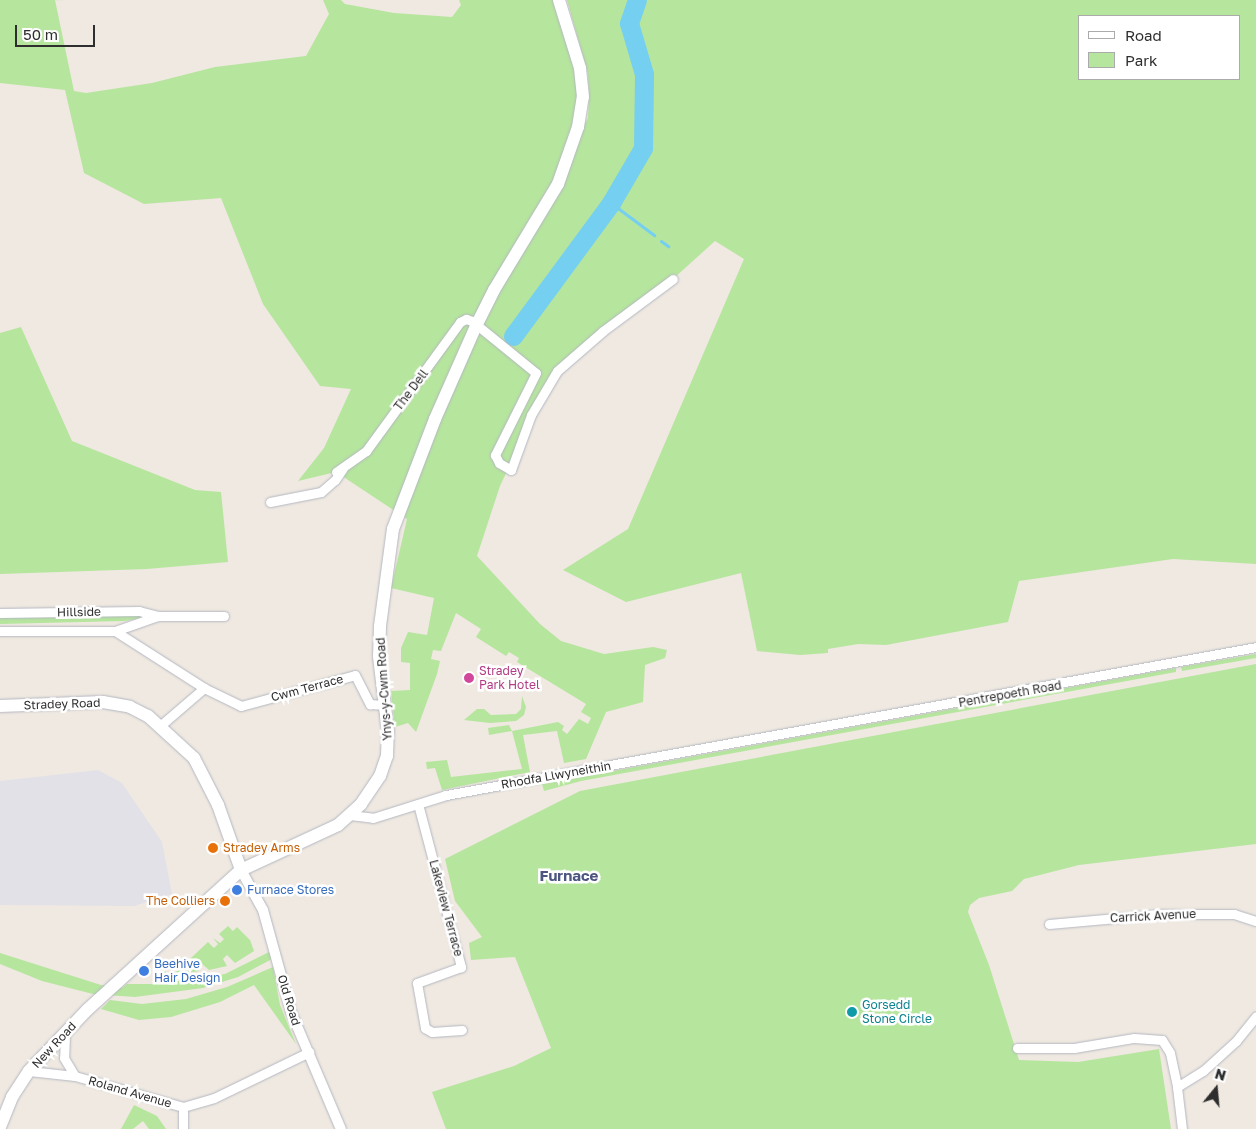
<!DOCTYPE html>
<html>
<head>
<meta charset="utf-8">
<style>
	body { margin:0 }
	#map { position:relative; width:1256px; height:1129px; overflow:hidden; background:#efe9e1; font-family:"Golos Text",sans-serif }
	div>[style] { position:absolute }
	.industrial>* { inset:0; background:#e3e1e8 }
	.green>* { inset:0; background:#b6e59e }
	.stream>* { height:3px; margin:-1.5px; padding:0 1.5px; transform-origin:1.5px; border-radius:1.5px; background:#75cff0 }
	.river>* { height:19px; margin:-9.5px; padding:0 9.5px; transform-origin:9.5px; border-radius:9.5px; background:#75cff0 }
	.roads { filter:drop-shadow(0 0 1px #b4b7c1) drop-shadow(0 0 1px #b4b7c1) }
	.minor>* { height:9px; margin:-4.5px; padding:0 4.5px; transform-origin:4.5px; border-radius:4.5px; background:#fff }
	.tertiary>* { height:10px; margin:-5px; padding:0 5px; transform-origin:5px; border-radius:5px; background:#fff }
	.secondary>* { height:12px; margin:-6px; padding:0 6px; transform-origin:6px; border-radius:6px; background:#fff }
	.dots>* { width:14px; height:14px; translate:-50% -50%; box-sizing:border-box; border:2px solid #fff; border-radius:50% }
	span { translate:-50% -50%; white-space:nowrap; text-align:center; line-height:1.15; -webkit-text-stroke:5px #fff; paint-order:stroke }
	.street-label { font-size:12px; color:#2e2e2e }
	.hotel-label { font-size:12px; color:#b23c85 }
	.left { translate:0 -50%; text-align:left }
	.food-label { font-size:12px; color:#c56008 }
	.right { translate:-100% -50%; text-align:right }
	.shop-label { font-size:12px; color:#366cbe }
	.culture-label { font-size:12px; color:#0d838f }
	.quarter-label { font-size:15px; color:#4d5680; font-weight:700 }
	.legend { position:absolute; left:1078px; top:15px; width:162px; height:65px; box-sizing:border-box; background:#fff; border:1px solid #ababab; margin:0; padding:6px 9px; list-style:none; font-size:15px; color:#2e2e2e }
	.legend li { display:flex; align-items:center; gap:10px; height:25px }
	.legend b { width:25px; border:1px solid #ababab }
	.north { position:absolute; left:1191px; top:1064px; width:50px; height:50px; -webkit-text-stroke:4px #fff; paint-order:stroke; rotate:17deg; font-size:14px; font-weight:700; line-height:20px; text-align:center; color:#2e2e2e }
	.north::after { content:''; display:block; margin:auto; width:18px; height:22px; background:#2e2e2e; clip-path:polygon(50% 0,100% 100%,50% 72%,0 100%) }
	.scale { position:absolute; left:15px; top:25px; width:80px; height:22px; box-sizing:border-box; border:2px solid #2e2e2e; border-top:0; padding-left:6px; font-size:15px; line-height:18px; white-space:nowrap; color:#2e2e2e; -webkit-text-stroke:4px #fff; paint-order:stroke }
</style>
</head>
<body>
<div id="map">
	<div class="industrial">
		<div style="clip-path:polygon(98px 770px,122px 783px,162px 842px,172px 894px,134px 906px,0 905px,0 781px)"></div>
	</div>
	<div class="green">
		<div style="clip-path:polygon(evenodd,0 0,55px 0,74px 91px,86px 93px,152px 83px,215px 67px,306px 56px,329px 14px,323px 0,341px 0,345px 4px,394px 13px,452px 17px,461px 5px,459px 0,559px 0,580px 68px,574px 144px,588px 118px,589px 96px,588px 74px,567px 0,1256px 0,1256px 564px,1173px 559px,1019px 581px,1008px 622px,886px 645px,858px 644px,828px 649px,828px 653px,800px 655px,757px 651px,741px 573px,626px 602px,563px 570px,628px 529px,744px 259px,715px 241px,673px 279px,603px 331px,550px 381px,500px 486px,477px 556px,540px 624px,561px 641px,604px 654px,653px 647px,667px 650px,665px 658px,645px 665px,643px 702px,606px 712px,586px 759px,564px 763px,557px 731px,523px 735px,530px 772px,442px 790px,435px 768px,427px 769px,426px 762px,447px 760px,451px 777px,522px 769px,512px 731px,489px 735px,488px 728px,509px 725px,512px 731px,558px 722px,564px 726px,562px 730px,567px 734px,579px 719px,588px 724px,591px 718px,581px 712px,586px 704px,517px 662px,519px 658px,509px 652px,506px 656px,476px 637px,481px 629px,456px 613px,441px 651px,433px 650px,431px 659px,440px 661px,437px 674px,416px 732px,408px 723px,395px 727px,391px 691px,410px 690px,410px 663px,401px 662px,401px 648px,408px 632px,427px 635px,434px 598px,391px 588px,407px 519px,336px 472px,298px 481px,324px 448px,351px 389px,320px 386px,263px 304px,221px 198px,144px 204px,84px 173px,65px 90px,0 83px,0 0,1080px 16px,1240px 16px,1240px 79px,1080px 79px,1080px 16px)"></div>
		<div style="clip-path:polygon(21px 327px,72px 441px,195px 490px,221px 492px,228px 562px,147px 569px,0 574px,0 333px)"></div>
		<div style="clip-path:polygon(138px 613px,142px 618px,124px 621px,0 624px,0 617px)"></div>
		<div style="clip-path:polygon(1256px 654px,1256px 658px,1182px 671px,1181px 667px)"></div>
		<div style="clip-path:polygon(1256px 664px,1256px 844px,1079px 865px,1024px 879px,1012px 891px,979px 898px,970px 905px,968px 912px,989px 965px,1019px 1060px,1078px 1062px,1159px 1049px,1171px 1129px,446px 1129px,432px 1092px,514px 1066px,551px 1048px,515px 957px,471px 960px,469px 943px,482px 937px,455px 901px,445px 859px,580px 791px)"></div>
		<div style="clip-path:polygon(1176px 668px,1176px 672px,581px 781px,544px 791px,542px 784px)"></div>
		<div style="clip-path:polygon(522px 696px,526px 707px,524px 715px,516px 721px,490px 723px,464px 720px,477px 709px,484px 709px,491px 715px,516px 714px,521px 709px)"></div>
		<div style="clip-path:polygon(228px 926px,233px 931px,237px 927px,250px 940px,254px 951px,235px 963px,227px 955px,223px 959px,227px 966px,209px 970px,200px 962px,195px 967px,199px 971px,168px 976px,158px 977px,165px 971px,169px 976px,176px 972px,208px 942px,214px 948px,218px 944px,213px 938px,220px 943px,224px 939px,219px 934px)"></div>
		<div style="clip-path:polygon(269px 952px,272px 959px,238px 977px,203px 988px,135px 997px,93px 994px,42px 981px,0 964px,0 953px,101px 985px,122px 988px,127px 984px,159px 984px,225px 974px)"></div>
		<div style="clip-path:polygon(273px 967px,280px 1005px,296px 1044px,254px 985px,220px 1002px,171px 1017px,139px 1020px,101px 1009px,110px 1000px,142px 1004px,186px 999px,227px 987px)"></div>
		<div style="clip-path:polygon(134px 1105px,157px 1116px,166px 1129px,149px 1129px,143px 1121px,133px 1129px,121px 1129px)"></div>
	</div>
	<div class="stream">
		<div style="left:625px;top:15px;width:16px;rotate:-75deg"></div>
		<div style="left:629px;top:22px;width:1px;rotate:90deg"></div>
		<div style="left:611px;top:203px;width:54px;rotate:36.7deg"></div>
		<div style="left:661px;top:241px;width:9px;rotate:36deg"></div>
	</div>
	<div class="river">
		<div style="left:513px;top:336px;width:165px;rotate:-53.6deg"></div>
		<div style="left:611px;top:203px;width:64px;rotate:-59.8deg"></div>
		<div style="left:643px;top:148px;width:74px;rotate:-89.2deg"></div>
		<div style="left:644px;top:74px;width:53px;rotate:-106.4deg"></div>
		<div style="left:629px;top:23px;width:24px;rotate:-71deg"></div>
	</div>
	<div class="roads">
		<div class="minor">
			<div style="left:336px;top:472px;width:37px;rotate:-35deg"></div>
			<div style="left:366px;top:451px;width:160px;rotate:-53.9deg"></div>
			<div style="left:460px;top:322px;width:7px;rotate:-27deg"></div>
			<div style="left:466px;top:319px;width:6px;rotate:18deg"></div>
			<div style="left:472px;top:321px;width:82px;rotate:39.1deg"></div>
			<div style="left:536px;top:373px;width:92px;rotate:116.6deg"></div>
			<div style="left:495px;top:455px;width:9px;rotate:63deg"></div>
			<div style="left:499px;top:463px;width:14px;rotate:30deg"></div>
			<div style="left:511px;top:470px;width:59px;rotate:-70deg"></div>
			<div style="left:531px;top:415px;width:51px;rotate:-59.4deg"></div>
			<div style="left:557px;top:371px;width:61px;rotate:-41deg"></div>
			<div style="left:603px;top:331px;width:87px;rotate:-36.6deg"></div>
			<div style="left:270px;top:502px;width:52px;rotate:-11.1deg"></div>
			<div style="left:321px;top:492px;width:18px;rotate:-41deg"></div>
			<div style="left:335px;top:480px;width:14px;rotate:-56deg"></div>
			<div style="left:0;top:613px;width:139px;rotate:-0.8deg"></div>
			<div style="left:139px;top:611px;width:20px;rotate:15deg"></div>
			<div style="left:158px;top:616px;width:66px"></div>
			<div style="left:0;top:631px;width:115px"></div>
			<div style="left:115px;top:631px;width:46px;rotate:-19.2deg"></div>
			<div style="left:115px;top:631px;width:106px;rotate:32.6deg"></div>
			<div style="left:204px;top:688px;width:41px;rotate:25.9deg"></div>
			<div style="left:241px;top:706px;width:118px;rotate:-15.2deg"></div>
			<div style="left:355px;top:675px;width:33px;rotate:63deg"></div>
			<div style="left:370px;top:704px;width:16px;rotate:4deg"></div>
			<div style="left:161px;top:725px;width:57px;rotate:-40.7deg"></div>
			<div style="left:418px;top:804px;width:169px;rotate:75.2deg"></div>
			<div style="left:461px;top:967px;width:47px;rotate:160deg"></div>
			<div style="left:417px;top:983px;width:46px;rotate:79.9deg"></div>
			<div style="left:425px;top:1028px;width:8px;rotate:30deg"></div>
			<div style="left:432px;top:1032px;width:30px;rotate:-4deg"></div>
			<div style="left:350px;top:815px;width:23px;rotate:7deg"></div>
			<div style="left:373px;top:818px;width:77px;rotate:-17.5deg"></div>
			<div style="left:446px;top:795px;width:823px;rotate:-10.35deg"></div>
			<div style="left:1049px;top:924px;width:113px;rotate:-5.1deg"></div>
			<div style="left:1162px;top:914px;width:72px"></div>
			<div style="left:1234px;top:914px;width:23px;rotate:18deg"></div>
			<div style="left:65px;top:1034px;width:24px;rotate:92deg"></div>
			<div style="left:64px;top:1058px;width:21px;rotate:59deg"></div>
			<div style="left:1017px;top:1048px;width:57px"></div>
			<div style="left:1074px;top:1048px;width:61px;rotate:-9.5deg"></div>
			<div style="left:1134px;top:1038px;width:28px;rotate:4deg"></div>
			<div style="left:1162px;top:1040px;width:15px;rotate:58deg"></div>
			<div style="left:1170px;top:1053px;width:35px;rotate:78deg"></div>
			<div style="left:29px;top:1071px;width:46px;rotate:6.2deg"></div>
			<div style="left:75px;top:1076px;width:112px;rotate:16deg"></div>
			<div style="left:183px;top:1107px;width:32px;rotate:-16deg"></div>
			<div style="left:214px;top:1098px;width:106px;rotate:-25.8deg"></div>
			<div style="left:183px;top:1107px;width:22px;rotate:90deg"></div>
			<div style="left:1182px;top:1129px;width:42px;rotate:-96.8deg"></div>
			<div style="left:1177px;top:1087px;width:31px;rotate:-32deg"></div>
			<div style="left:1203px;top:1071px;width:45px;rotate:-42.3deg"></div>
			<div style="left:1236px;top:1041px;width:32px;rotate:-51deg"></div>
		</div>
		<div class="tertiary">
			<div style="left:241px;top:870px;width:46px;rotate:61.2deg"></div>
			<div style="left:263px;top:910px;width:106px;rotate:74.6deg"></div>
			<div style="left:291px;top:1012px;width:127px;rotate:66.9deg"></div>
		</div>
		<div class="secondary">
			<div style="left:0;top:706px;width:103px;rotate:-2.2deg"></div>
			<div style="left:103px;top:702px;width:27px;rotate:10deg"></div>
			<div style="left:130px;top:707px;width:20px;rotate:27deg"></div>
			<div style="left:148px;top:716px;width:62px;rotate:42.4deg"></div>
			<div style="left:194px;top:758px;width:53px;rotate:62.9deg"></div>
			<div style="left:218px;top:805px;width:69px;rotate:70.5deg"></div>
			<div style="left:0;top:1127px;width:32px;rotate:-68deg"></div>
			<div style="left:12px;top:1097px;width:31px;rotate:-57deg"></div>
			<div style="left:29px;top:1071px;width:84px;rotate:-46.4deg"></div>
			<div style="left:87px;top:1010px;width:208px;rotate:-42.3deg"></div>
			<div style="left:241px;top:870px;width:107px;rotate:-24.9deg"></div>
			<div style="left:338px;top:825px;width:31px;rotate:-42deg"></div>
			<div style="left:361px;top:804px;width:34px;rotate:-56deg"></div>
			<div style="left:380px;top:776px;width:21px;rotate:-71deg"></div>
			<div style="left:387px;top:756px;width:24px;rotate:-88deg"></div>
			<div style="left:388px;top:732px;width:77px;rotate:-96.8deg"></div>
			<div style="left:379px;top:656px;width:30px;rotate:-88deg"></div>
			<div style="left:380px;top:626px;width:98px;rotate:-82.4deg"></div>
			<div style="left:393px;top:529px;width:118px;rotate:-69.1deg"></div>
			<div style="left:435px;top:419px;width:102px;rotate:-66.2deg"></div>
			<div style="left:476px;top:326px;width:40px;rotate:-63.4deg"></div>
			<div style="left:494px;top:290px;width:124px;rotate:-58.9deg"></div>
			<div style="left:558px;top:184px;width:60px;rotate:-70.7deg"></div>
			<div style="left:578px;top:127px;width:30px;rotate:-81deg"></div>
			<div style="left:583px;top:97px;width:29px;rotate:-96deg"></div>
			<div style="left:580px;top:68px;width:71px;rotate:-107.2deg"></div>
		</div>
	</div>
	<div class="dots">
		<div style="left:469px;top:678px;background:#d1479c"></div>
		<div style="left:213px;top:848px;background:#e8710a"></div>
		<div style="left:237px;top:890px;background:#3f7fe0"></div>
		<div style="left:225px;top:901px;background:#e8710a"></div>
		<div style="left:144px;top:971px;background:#3f7fe0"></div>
		<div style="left:852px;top:1012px;background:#0f9aa8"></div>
	</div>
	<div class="street-label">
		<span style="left:411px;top:390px;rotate:-53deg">The Dell</span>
		<span style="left:79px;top:612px;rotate:-1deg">Hillside</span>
		<span style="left:307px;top:688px;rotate:-15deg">Cwm Terrace</span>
		<span style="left:384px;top:689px;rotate:-94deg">Ynys-y-Cwm Road</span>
		<span style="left:1010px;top:694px;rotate:-10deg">Pentrepoeth Road</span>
		<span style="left:62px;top:704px;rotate:-2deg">Stradey Road</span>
		<span style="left:556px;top:775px;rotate:-10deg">Rhodfa Llwyneithin</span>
		<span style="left:446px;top:908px;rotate:75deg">Lakeview Terrace</span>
		<span style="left:1153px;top:916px;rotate:-3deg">Carrick Avenue</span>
		<span style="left:289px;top:1000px;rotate:73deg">Old Road</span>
		<span style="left:54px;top:1045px;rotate:-47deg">New Road</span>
		<span style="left:130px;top:1092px;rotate:16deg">Roland Avenue</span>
	</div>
	<div class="hotel-label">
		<span class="left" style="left:479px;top:678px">Stradey<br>Park Hotel</span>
	</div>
	<div class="food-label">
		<span class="left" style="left:223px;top:848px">Stradey Arms</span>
		<span class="right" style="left:215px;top:901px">The Colliers</span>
	</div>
	<div class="shop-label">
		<span class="left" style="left:247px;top:890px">Furnace Stores</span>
		<span class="left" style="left:154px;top:971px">Beehive<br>Hair Design</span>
	</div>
	<div class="culture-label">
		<span class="left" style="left:862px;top:1012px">Gorsedd<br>Stone Circle</span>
	</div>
	<div class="quarter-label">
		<span style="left:569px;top:876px">Furnace</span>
	</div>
	<ul class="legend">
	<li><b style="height:6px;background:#fff"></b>Road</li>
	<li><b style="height:14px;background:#b6e59e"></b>Park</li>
	</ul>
	<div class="north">N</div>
	<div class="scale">50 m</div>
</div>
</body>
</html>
